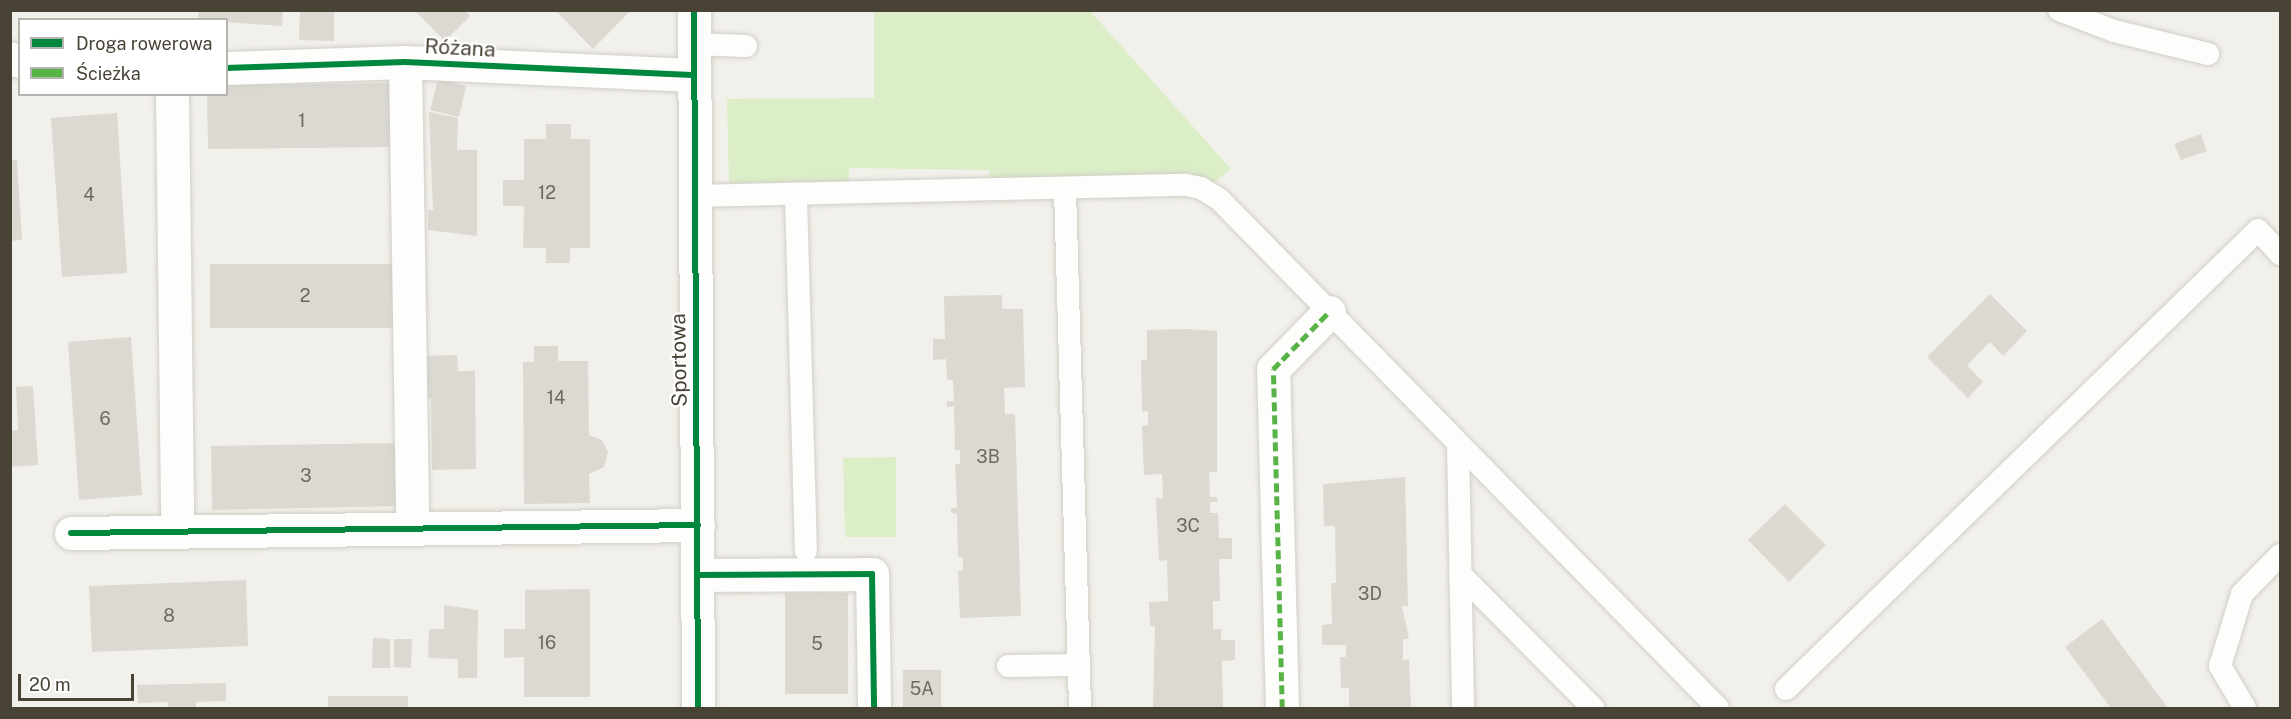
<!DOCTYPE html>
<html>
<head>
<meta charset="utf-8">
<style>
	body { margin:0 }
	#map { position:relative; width:2291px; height:719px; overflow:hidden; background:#f2f0ea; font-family:"Public Sans",sans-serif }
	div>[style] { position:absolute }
	.green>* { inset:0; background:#dbeec7 }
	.building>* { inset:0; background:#dbd9d2 }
	.roads { filter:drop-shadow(0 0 2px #d0cec7) drop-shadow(0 0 2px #d0cec7) }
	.lane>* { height:22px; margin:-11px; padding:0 11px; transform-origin:11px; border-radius:11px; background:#fdfdfc }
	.street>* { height:33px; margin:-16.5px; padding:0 16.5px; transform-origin:16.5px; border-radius:16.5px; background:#fdfdfc }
	.quiet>* { height:4.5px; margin-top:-2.25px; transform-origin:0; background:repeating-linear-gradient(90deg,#57b346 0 9px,transparent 0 13.5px) }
	.cycleway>* { height:6px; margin:-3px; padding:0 3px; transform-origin:3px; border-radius:3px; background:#00873e }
	span { translate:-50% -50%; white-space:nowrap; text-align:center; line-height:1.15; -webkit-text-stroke:4.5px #fff; paint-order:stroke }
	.number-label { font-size:18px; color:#6e695d }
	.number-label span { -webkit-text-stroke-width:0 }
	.street-label { font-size:21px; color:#484335 }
	.frame { position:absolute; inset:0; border:12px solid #484335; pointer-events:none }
	.legend { position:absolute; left:18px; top:18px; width:210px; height:78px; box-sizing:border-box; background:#fff; border:2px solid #b6b4ae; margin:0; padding:8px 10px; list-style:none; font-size:18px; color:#484335 }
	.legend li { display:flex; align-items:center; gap:12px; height:30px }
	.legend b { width:30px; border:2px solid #b6b4ae }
	.scale { position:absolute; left:18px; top:674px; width:116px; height:27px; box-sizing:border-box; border:3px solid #484335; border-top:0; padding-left:8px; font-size:18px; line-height:21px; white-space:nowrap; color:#484335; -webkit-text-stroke:4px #fff; paint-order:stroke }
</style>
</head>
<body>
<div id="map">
	<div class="green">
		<div style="clip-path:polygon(874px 11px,1090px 11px,1231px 169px,1213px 183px,990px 183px,990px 170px,849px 168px,849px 181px,729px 183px,727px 99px,874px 98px)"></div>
		<div style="clip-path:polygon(896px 457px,896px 537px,845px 537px,843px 458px)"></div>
	</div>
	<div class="building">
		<div style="clip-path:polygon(199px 10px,283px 10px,282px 26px,198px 20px)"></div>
		<div style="clip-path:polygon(300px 10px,334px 10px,334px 41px,299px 40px)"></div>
		<div style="clip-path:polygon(414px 10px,465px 10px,470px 16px,445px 41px)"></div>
		<div style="clip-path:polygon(555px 10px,631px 10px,593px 49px)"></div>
		<div style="clip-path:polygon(438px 79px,466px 86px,459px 117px,430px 110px)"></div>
		<div style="clip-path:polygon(396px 83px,396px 147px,208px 149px,207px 94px,226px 94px,226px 85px)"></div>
		<div style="clip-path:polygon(429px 112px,458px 118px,457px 150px,477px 150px,477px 236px,428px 230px,428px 210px,433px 210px)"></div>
		<div style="clip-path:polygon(117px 113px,127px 273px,62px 277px,51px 118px)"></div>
		<div style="clip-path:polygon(546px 124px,571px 124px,571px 139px,590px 139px,590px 248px,570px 248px,570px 263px,546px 263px,546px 248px,523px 248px,524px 206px,503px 206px,503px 180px,524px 180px,524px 139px,546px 139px)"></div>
		<div style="clip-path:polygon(2201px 134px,2207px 151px,2181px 160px,2174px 144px)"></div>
		<div style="clip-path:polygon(10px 160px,17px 160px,22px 240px,10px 241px)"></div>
		<div style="clip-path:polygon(210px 264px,400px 264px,400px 328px,210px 328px)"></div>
		<div style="clip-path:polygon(1990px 294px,2027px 331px,2003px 356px,1990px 342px,1967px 365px,1983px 382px,1968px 398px,1927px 357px)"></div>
		<div style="clip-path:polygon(1002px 295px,1002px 309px,1023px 309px,1025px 387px,1004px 388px,1005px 414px,1015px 414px,1021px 616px,960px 618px,958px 571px,963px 571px,963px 557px,958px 557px,957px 514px,951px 513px,951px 508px,957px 508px,955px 464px,960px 464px,960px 450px,955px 450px,954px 406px,947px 407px,947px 401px,954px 401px,953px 380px,947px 380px,946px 359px,933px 360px,933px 339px,945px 339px,944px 296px)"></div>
		<div style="clip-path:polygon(1187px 329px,1217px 331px,1217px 472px,1209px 472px,1210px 497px,1217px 497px,1218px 502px,1210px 502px,1210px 513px,1218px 513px,1219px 538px,1232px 538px,1232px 559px,1219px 559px,1220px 601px,1213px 601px,1213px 629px,1221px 629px,1221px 640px,1235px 640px,1235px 660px,1222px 661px,1223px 708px,1153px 708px,1155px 626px,1150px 626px,1149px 602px,1168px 601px,1167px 560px,1159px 561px,1156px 498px,1163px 498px,1162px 474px,1144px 475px,1142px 426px,1148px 425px,1148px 411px,1142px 412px,1141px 360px,1147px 360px,1147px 330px)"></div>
		<div style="clip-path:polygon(131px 337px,142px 495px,79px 500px,68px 342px)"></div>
		<div style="clip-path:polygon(534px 346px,558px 346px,558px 361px,588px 361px,589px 435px,602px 440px,608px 452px,604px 467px,589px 474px,590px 503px,524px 504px,523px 362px,534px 362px)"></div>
		<div style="clip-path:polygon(457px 355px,458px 371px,475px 371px,476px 469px,432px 470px,431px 398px,425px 398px,424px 356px)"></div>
		<div style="clip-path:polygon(33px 386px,38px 465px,10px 467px,10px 431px,18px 430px,16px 387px)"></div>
		<div style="clip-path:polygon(400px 443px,401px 506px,212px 510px,211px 446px)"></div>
		<div style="clip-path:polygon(1405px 477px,1408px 606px,1402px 606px,1409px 639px,1403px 639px,1403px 660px,1409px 659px,1411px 708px,1349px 708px,1349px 688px,1341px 688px,1340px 657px,1346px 657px,1346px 645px,1322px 645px,1322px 625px,1332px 624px,1331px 583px,1336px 583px,1335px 526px,1324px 526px,1323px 484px)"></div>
		<div style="clip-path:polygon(1785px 504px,1826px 545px,1789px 582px,1748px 540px)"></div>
		<div style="clip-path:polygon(246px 580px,248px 646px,92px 652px,89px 586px)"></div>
		<div style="clip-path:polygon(590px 589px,590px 697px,524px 697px,524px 657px,504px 658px,504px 629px,525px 629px,525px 590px)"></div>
		<div style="clip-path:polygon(785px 593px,848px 593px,848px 694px,785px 694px)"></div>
		<div style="clip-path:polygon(444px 605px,478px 610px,477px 678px,458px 678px,458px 659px,428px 658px,429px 629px,444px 629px)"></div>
		<div style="clip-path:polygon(2102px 619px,2168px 708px,2111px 708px,2065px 647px)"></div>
		<div style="clip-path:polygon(373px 638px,390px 639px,390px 668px,372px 668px)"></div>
		<div style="clip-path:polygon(394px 639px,412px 639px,411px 668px,394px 667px)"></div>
		<div style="clip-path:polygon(903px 670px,941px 670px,941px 708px,903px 708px)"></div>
		<div style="clip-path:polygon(226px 683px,226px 701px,196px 702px,196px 708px,168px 708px,168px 702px,138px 703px,137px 685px)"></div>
		<div style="clip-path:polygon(328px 696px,408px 696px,408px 708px,328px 708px)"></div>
	</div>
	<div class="roads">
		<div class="lane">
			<div style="left:2059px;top:10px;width:59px;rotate:20.9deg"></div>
			<div style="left:2114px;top:31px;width:97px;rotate:13.7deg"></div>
			<div style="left:693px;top:44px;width:53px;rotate:2.2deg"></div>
			<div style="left:1065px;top:189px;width:519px;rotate:88.34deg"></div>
			<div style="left:694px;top:196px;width:492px;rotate:-1.3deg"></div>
			<div style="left:1186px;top:185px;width:15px;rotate:11deg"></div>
			<div style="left:1201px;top:188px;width:22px;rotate:32deg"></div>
			<div style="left:1220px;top:200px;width:711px;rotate:45.57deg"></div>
			<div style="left:796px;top:196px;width:355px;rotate:88.4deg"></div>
			<div style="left:1458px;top:444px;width:264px;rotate:88.9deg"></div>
			<div style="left:1460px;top:574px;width:189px;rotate:45.2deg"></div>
			<div style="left:1008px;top:666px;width:70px;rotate:-0.8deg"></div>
			<div style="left:1786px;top:689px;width:658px;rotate:-44.2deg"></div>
			<div style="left:2258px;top:230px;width:33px;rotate:47deg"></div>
			<div style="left:2245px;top:708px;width:49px;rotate:-120.8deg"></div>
			<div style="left:2220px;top:666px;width:75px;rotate:-73deg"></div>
			<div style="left:2242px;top:594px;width:54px;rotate:-45.7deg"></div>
		</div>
		<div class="street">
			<div style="left:694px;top:10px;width:698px;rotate:89.67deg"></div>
			<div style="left:10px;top:58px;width:10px;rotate:17deg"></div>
			<div style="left:405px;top:62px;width:466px;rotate:89.1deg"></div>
			<div style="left:226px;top:68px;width:179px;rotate:-1.9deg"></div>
			<div style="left:405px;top:62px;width:287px;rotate:2.6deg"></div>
			<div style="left:172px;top:94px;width:436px;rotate:89.3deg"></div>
			<div style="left:71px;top:533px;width:627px;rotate:-0.73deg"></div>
			<div style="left:698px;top:575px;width:174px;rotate:-0.3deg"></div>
			<div style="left:872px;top:574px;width:134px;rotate:89.1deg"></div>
			<div style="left:1282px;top:708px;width:339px;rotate:-91.5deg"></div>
			<div style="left:1273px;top:369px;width:80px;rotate:-45.5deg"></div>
		</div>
	</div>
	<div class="quiet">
		<div style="left:1282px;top:708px;width:339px;rotate:-91.5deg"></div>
		<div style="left:1273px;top:369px;width:80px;rotate:-45.5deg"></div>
	</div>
	<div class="cycleway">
		<div style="left:694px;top:10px;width:698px;rotate:89.67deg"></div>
		<div style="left:226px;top:68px;width:179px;rotate:-1.9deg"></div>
		<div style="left:405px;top:62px;width:287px;rotate:2.6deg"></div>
		<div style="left:71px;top:533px;width:627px;rotate:-0.73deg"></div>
		<div style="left:698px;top:575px;width:174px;rotate:-0.3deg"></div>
		<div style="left:872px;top:574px;width:134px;rotate:89.1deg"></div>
	</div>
	<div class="number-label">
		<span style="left:302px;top:121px">1</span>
		<span style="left:547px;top:193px">12</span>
		<span style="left:89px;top:195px">4</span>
		<span style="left:305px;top:296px">2</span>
		<span style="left:556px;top:398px">14</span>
		<span style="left:105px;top:419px">6</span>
		<span style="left:988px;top:457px">3B</span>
		<span style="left:306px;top:476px">3</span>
		<span style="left:1188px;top:526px">3C</span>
		<span style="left:1370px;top:594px">3D</span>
		<span style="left:169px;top:616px">8</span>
		<span style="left:547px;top:643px">16</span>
		<span style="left:817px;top:644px">5</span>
		<span style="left:922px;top:689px">5A</span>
	</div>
	<div class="street-label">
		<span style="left:460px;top:48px;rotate:3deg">Różana</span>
		<span style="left:679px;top:360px;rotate:-91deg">Sportowa</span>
	</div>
	<div class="frame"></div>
	<ul class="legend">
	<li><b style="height:8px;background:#00873e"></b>Droga rowerowa</li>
	<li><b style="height:8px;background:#57b346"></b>Ścieżka</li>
	</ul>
	<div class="scale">20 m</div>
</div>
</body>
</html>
